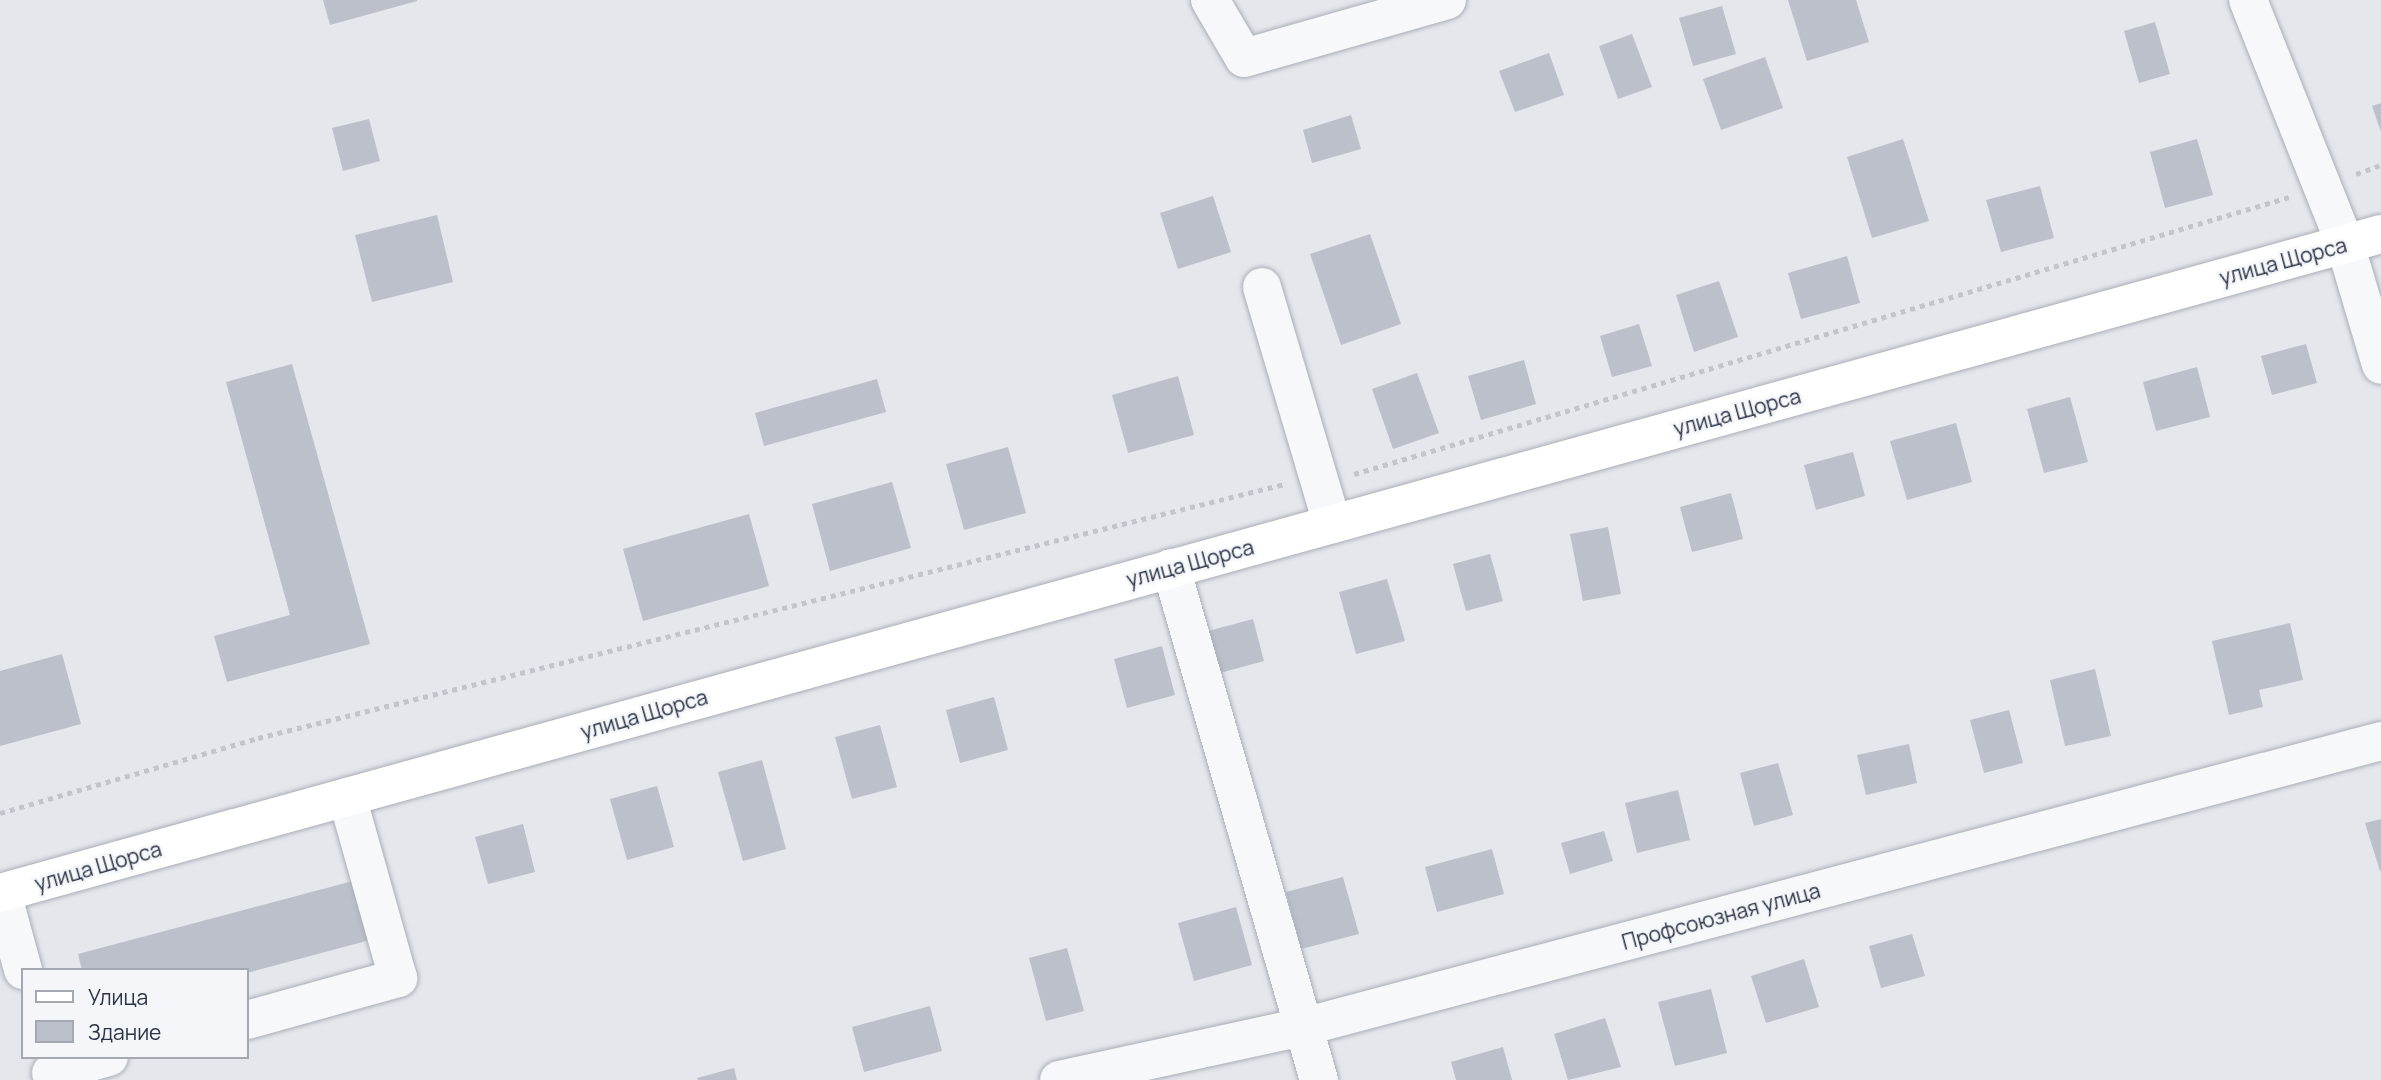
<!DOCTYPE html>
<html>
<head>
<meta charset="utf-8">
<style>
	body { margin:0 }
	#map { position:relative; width:2381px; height:1080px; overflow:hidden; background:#e4e7ec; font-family:Manrope,sans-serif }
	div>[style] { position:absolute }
	.building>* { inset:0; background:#bbc0ca }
	.path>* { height:4.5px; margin-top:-2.25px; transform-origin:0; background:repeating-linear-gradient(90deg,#c2c5cb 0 5px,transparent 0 10px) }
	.roads { filter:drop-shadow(0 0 2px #a9aeb7) drop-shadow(0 0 2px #a9aeb7) }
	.minor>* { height:38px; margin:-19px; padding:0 19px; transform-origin:19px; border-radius:19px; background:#f7f8fa }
	.major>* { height:38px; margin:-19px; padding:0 19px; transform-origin:19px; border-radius:19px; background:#fff }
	span { translate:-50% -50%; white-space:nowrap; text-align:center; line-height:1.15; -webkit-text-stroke:5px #f4f6f9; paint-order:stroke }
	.street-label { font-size:21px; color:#2b3445 }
	.legend { position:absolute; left:21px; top:968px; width:228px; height:91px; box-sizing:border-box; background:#f4f6f9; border:2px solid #a4a8b1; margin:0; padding:9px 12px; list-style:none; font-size:21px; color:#2b3445 }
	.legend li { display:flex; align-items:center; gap:14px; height:35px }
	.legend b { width:35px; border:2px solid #a4a8b1 }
</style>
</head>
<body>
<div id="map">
	<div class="building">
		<div style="clip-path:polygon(323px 0,417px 0,417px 1px,330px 25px)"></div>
		<div style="clip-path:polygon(1788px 0,1856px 0,1869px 42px,1807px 61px)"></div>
		<div style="clip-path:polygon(1722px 6px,1736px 54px,1693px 66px,1679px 18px)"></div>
		<div style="clip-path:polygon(2155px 22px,2170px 74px,2139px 83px,2124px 31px)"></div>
		<div style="clip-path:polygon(1632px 34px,1652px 87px,1618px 99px,1599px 46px)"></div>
		<div style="clip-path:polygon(1549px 53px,1564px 95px,1515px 112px,1499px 71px)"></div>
		<div style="clip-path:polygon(1765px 57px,1783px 108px,1721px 130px,1703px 79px)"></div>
		<div style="clip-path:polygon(2381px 103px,2381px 132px,2372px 106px)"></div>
		<div style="clip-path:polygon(1351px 115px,1361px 149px,1312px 163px,1303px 130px)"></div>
		<div style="clip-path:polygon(369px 119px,380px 161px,343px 171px,332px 128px)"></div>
		<div style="clip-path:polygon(1903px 139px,1929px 221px,1872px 238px,1847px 157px)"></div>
		<div style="clip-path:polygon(2197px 139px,2213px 195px,2165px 208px,2150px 152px)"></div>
		<div style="clip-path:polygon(2040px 186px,2054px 238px,2001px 252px,1986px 200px)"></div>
		<div style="clip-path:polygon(1213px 196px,1231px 252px,1178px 269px,1160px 213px)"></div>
		<div style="clip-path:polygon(437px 215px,453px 282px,372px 302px,355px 235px)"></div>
		<div style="clip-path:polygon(1370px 234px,1401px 324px,1341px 345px,1310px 254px)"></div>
		<div style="clip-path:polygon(1847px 256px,1860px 303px,1801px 319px,1788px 273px)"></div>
		<div style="clip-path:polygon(1719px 281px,1738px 337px,1694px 352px,1676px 295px)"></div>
		<div style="clip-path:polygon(1639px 324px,1652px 366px,1612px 377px,1600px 336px)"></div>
		<div style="clip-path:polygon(2306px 344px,2317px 383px,2272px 395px,2261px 356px)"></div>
		<div style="clip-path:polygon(1524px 360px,1536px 404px,1481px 420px,1468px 376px)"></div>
		<div style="clip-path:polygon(292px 364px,370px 644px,227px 682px,214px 636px,290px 615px,226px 382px)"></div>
		<div style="clip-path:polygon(2197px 367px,2210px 417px,2156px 431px,2143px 382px)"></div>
		<div style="clip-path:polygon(1417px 373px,1439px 433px,1393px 449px,1372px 389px)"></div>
		<div style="clip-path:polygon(1178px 376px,1194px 435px,1128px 453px,1112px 395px)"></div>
		<div style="clip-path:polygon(877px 379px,886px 412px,764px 446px,755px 413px)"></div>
		<div style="clip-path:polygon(2070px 397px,2088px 462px,2044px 473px,2027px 409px)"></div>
		<div style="clip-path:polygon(1956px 423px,1972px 482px,1907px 500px,1890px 441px)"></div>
		<div style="clip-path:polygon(1008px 447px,1026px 513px,964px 530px,946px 464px)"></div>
		<div style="clip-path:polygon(1853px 452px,1865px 496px,1816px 510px,1804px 465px)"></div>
		<div style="clip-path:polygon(892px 482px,911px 548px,830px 571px,812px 504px)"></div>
		<div style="clip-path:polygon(1731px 493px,1743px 539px,1692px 552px,1680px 507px)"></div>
		<div style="clip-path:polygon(749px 514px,769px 586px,643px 621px,623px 549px)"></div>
		<div style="clip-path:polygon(1608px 527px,1621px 594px,1583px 601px,1570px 534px)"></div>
		<div style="clip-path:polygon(1490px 554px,1503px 601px,1466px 611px,1453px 564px)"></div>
		<div style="clip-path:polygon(1387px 579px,1405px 641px,1356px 654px,1339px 592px)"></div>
		<div style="clip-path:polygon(1253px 619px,1264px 661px,1220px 673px,1208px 631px)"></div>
		<div style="clip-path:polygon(2290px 623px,2303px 680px,2259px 690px,2263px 707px,2229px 715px,2212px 641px)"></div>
		<div style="clip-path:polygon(1162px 646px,1175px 695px,1127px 708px,1114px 659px)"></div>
		<div style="clip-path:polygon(62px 654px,81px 724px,0 746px,0 671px)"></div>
		<div style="clip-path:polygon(2095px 669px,2111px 736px,2065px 746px,2050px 680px)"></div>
		<div style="clip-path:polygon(994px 697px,1008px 750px,960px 763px,946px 710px)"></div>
		<div style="clip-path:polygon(2009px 710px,2023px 763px,1984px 773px,1970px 720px)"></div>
		<div style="clip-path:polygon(880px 725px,897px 787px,852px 799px,835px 737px)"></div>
		<div style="clip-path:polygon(1909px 744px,1917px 783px,1866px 795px,1857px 755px)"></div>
		<div style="clip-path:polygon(762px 760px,786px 849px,743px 861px,718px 772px)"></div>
		<div style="clip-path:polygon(1778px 763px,1793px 815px,1754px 826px,1740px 773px)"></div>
		<div style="clip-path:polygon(657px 786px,674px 847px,627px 860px,610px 799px)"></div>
		<div style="clip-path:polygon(1678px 790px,1690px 840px,1637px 853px,1625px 803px)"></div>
		<div style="clip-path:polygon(2381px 819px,2381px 871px,2380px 871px,2365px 823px)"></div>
		<div style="clip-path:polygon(523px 824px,535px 872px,488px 884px,475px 837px)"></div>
		<div style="clip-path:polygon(1604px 831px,1613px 861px,1570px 874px,1561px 843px)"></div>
		<div style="clip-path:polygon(1492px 849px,1504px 894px,1437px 912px,1425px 867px)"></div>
		<div style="clip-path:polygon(1343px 877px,1359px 934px,1301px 949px,1286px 892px)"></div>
		<div style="clip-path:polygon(353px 881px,370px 940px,247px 973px,82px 970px,78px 954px)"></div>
		<div style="clip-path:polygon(1236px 907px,1252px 965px,1194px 981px,1178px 923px)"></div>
		<div style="clip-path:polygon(1912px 934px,1925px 976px,1881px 988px,1869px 946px)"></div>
		<div style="clip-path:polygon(1067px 948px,1084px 1011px,1046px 1021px,1029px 958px)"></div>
		<div style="clip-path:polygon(1804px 959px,1819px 1007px,1766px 1023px,1751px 976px)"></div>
		<div style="clip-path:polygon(1711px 989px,1727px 1053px,1675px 1066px,1658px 1002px)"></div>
		<div style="clip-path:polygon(930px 1006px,942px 1051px,864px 1072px,852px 1027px)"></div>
		<div style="clip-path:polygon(1605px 1018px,1621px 1067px,1568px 1080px,1554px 1034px)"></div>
		<div style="clip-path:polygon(1503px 1047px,1512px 1080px,1456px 1080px,1451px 1062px)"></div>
		<div style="clip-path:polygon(734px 1068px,737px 1080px,698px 1080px,697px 1078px)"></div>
	</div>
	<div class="path">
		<div style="left:2356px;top:174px;width:27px;rotate:-20deg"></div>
		<div style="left:1354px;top:474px;width:975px;rotate:-16.5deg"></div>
		<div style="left:0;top:813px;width:269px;rotate:-16.2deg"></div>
		<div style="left:258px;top:738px;width:1057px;rotate:-13.9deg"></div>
	</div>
	<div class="roads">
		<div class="minor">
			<div style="left:1210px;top:0;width:67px;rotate:59.6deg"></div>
			<div style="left:1244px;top:58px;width:211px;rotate:-15.9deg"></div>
			<div style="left:2248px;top:0;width:263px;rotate:68.3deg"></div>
			<div style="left:2345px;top:244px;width:126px;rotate:73.4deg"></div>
			<div style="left:1262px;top:287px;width:247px;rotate:73.5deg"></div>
			<div style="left:1171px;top:568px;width:533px;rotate:73.88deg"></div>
			<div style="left:2px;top:893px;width:80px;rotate:74.7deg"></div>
			<div style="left:247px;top:1020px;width:157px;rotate:-15.5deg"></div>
			<div style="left:398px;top:978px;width:188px;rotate:-105.7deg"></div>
			<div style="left:51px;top:1073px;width:60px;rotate:-15.4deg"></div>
			<div style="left:1059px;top:1080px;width:250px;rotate:-12.3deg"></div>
			<div style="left:1303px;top:1027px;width:1115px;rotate:-14.86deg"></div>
		</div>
		<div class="major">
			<div style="left:0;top:893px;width:2471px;rotate:-15.47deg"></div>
		</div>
	</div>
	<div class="street-label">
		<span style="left:2283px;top:261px;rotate:-15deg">улица Щорса</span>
		<span style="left:1737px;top:412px;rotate:-15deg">улица Щорса</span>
		<span style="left:1190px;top:563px;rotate:-15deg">улица Щорса</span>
		<span style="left:644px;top:714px;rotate:-16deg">улица Щорса</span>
		<span style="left:98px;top:866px;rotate:-16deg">улица Щорса</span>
		<span style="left:1721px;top:916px;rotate:-15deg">Профсоюзная улица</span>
	</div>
	<ul class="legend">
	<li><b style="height:9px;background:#fff"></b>Улица</li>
	<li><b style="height:19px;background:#bbc0ca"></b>Здание</li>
	</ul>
</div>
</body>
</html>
